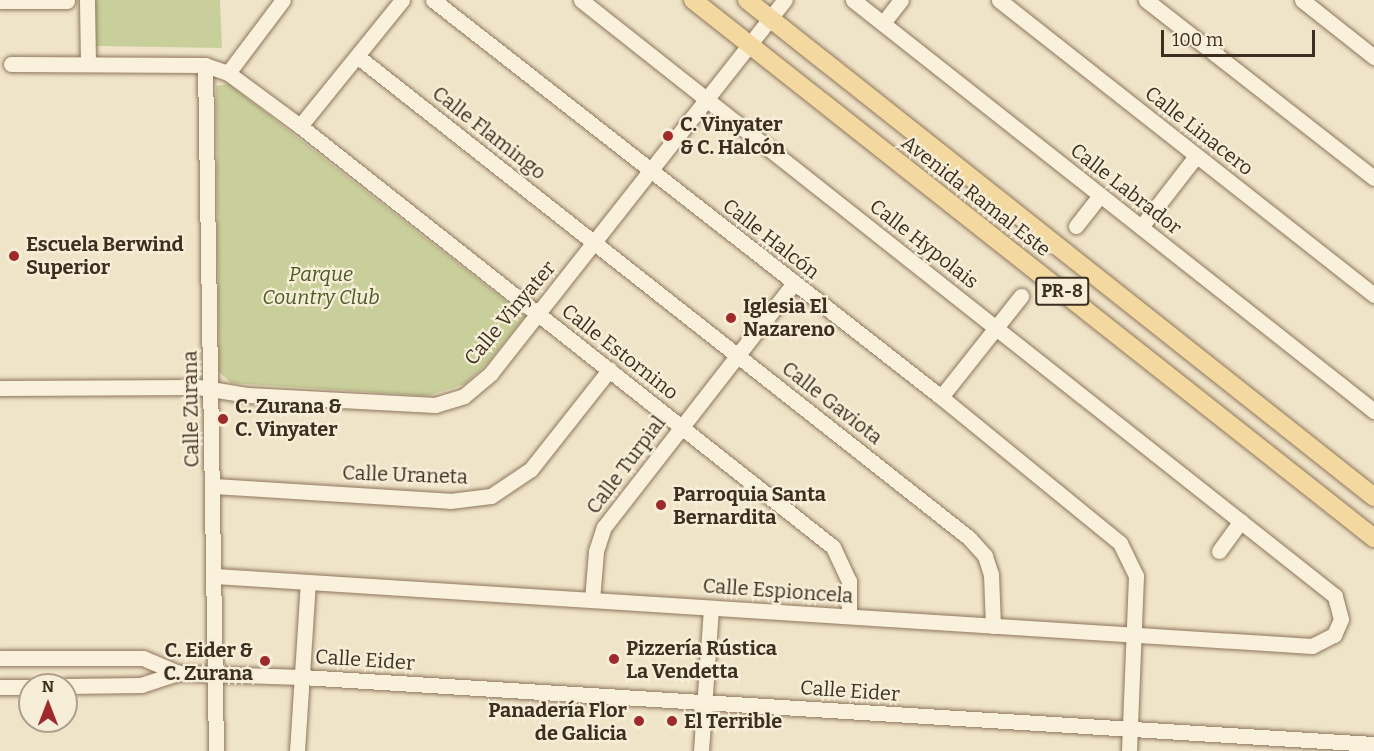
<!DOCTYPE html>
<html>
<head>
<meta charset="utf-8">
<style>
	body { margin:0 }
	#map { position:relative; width:1374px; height:751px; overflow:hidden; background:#f0e4c8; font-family:Bitter,serif }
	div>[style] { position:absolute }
	.green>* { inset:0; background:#c9cf9b }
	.roads { filter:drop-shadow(0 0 2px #8d765c) drop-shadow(0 0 2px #8d765c) }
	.minor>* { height:15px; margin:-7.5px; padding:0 7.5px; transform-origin:7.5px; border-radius:7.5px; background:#faf1dc }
	.major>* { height:18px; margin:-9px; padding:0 9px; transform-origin:9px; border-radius:9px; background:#f3d9a0 }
	.dots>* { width:16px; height:16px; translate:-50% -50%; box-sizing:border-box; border:3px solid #f7eed8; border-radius:50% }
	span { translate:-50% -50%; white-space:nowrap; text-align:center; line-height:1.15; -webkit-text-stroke:4.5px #f7eed8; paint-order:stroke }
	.shield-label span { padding:2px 4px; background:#f7eed8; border:2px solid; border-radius:4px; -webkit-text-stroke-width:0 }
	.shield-label { font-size:18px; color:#3d2e20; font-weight:700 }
	.poi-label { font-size:20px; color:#3d2e20; font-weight:700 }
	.left { translate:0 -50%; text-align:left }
	.right { translate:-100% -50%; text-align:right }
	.street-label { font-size:20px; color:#3d2e20 }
	.park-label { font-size:20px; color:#4d5a26; font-style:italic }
	.north { position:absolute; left:18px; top:673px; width:60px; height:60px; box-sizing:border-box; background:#f7eed8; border:2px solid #ada18e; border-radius:50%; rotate:0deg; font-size:16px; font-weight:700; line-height:24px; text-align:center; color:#3d2e20 }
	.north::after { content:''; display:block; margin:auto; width:21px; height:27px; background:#9e2a2b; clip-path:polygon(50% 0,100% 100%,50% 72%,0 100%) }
	.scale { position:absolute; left:1161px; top:30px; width:154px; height:27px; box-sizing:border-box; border:3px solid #3d2e20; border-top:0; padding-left:8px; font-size:18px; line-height:21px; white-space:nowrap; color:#3d2e20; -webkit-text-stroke:4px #f7eed8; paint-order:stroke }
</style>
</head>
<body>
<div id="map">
	<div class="green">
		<div style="clip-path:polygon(94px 0,220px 0,222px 48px,96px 46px)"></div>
		<div style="clip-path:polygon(229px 84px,525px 316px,487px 364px,465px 384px,428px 396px,231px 383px,219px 372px,216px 86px)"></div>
	</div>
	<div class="roads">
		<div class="minor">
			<div style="left:87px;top:0;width:63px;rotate:89.1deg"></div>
			<div style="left:433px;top:0;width:645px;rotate:38.01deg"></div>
			<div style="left:941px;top:397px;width:231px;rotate:39.2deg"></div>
			<div style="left:1120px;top:543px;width:37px;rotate:64deg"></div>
			<div style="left:1136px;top:576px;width:175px;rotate:92.3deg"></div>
			<div style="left:853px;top:0;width:664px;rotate:38.27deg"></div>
			<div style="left:999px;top:0;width:477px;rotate:38.2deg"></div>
			<div style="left:1146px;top:0;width:289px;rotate:38deg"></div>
			<div style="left:1302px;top:0;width:92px;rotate:38.4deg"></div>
			<div style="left:0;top:1px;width:67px"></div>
			<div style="left:883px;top:23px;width:29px;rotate:-52deg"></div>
			<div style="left:357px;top:56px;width:779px;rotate:38.22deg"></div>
			<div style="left:969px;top:538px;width:24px;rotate:48deg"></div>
			<div style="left:985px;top:556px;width:19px;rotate:72deg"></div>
			<div style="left:991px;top:574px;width:52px;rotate:87.8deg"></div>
			<div style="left:11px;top:64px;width:194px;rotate:0.3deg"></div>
			<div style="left:205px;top:65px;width:24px;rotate:19deg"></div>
			<div style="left:228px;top:73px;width:89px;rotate:36.4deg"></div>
			<div style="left:300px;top:126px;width:679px;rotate:38.3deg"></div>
			<div style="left:833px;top:547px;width:38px;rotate:65deg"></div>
			<div style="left:849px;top:581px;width:35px;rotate:90deg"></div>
			<div style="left:205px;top:65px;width:686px;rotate:89.08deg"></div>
			<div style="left:228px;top:73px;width:91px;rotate:-53deg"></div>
			<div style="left:300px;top:126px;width:162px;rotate:-51deg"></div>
			<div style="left:1076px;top:226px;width:39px;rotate:-52deg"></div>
			<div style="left:1141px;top:227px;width:90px;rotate:-52.2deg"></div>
			<div style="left:0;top:388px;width:198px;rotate:-0.3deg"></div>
			<div style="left:198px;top:387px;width:51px;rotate:9.1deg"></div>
			<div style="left:248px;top:395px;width:187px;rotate:3.1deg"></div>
			<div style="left:435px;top:405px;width:30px;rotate:-17deg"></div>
			<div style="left:464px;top:396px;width:35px;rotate:-40deg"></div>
			<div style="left:491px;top:373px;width:475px;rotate:-51.8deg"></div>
			<div style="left:941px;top:397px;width:129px;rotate:-51.6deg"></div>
			<div style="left:214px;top:486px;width:236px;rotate:3.6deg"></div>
			<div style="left:450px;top:501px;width:41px;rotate:-7deg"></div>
			<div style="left:491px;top:496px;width:48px;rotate:-34deg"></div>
			<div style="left:531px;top:469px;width:127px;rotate:-51.7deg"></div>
			<div style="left:1219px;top:551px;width:37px;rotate:-54deg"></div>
			<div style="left:215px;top:576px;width:1099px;rotate:3.65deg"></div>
			<div style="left:1312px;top:646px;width:25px;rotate:-27deg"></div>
			<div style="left:1334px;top:635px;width:17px;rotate:-66deg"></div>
			<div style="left:1341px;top:619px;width:24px;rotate:-105deg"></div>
			<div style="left:1335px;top:596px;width:961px;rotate:-141.68deg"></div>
			<div style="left:592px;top:600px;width:49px;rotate:-85.3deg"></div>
			<div style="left:596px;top:551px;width:25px;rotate:-72deg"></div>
			<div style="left:604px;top:527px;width:308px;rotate:-52.1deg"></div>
			<div style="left:0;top:658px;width:143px"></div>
			<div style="left:143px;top:658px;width:39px;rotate:23deg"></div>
			<div style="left:179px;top:673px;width:123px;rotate:1.9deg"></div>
			<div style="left:302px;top:677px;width:1074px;rotate:3.58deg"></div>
			<div style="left:66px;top:686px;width:75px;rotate:-0.8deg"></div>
			<div style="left:141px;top:685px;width:40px;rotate:-18deg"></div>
			<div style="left:0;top:687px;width:30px"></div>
			<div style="left:297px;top:751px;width:168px;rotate:-86.3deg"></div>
			<div style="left:701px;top:751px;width:143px;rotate:-86deg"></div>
		</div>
		<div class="major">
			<div style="left:693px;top:0;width:868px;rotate:38.31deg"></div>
			<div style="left:747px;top:0;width:800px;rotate:38.4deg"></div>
		</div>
	</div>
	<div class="dots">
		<div style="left:668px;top:136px;background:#9e2a2b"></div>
		<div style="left:14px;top:256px;background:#9e2a2b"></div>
		<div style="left:731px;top:318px;background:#9e2a2b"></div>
		<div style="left:223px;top:419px;background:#9e2a2b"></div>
		<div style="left:661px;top:505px;background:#9e2a2b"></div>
		<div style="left:614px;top:659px;background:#9e2a2b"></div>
		<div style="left:265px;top:661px;background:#9e2a2b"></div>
		<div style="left:639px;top:721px;background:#9e2a2b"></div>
		<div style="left:672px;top:721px;background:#9e2a2b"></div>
	</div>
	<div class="shield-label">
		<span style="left:1062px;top:291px">PR-8</span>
	</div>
	<div class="poi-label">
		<span class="left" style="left:680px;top:136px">C. Vinyater<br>&amp; C. Halcón</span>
		<span class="left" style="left:26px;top:256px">Escuela Berwind<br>Superior</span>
		<span class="left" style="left:743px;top:318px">Iglesia El<br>Nazareno</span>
		<span class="left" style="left:235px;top:418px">C. Zurana &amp;<br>C. Vinyater</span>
		<span class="left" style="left:673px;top:506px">Parroquia Santa<br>Bernardita</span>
		<span class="left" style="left:626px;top:660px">Pizzería Rústica<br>La Vendetta</span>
		<span class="right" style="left:253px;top:662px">C. Eider &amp;<br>C. Zurana</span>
		<span class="right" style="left:627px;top:722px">Panadería Flor<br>de Galicia</span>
		<span class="left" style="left:684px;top:721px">El Terrible</span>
	</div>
	<div class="street-label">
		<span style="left:1199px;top:131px;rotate:38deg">Calle Linacero</span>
		<span style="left:489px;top:133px;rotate:38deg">Calle Flamingo</span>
		<span style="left:1126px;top:189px;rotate:38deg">Calle Labrador</span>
		<span style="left:976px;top:196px;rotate:38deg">Avenida Ramal Este</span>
		<span style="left:771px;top:239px;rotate:38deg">Calle Halcón</span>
		<span style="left:924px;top:244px;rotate:38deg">Calle Hypolais</span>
		<span style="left:510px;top:313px;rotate:-50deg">Calle Vinyater</span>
		<span style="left:620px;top:352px;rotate:38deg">Calle Estornino</span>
		<span style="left:832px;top:403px;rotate:38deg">Calle Gaviota</span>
		<span style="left:191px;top:409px;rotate:-91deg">Calle Zurana</span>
		<span style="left:626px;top:465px;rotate:-53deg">Calle Turpial</span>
		<span style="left:405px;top:475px;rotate:2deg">Calle Uraneta</span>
		<span style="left:778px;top:591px;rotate:4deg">Calle Espioncela</span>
		<span style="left:365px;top:660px;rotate:4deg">Calle Eider</span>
		<span style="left:850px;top:691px;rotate:4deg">Calle Eider</span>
	</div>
	<div class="park-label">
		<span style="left:321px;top:286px">Parque<br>Country Club</span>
	</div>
	<div class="north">N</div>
	<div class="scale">100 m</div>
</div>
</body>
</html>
